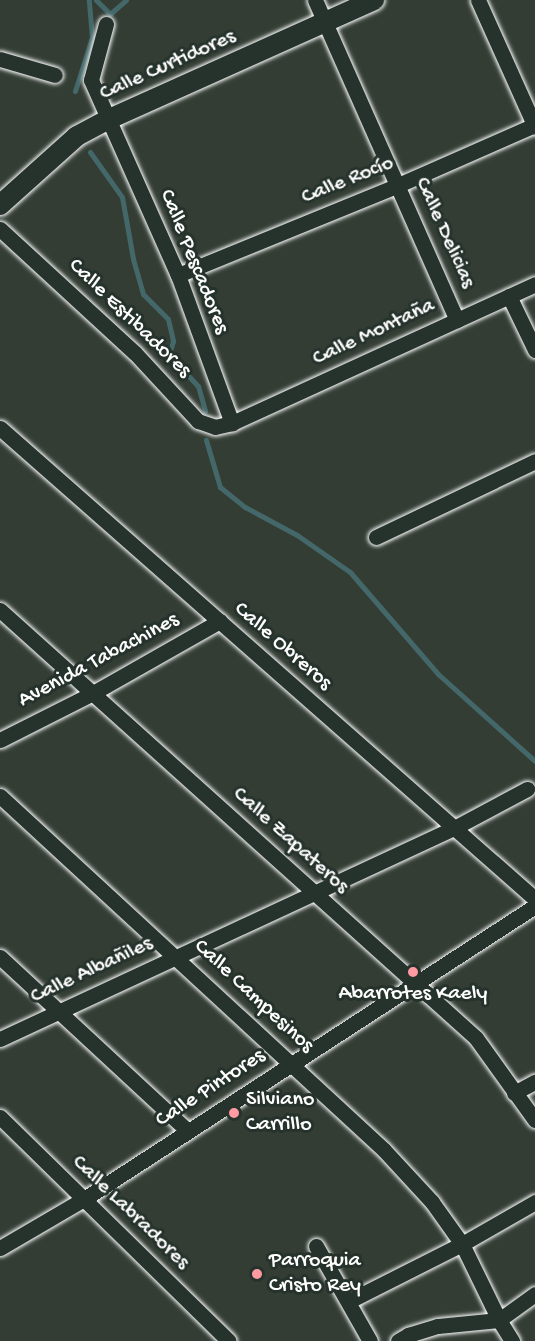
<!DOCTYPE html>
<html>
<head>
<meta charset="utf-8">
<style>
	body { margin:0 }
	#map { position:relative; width:535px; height:1341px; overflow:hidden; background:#333d34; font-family:"Gochi Hand",sans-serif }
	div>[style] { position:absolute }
	.stream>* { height:5px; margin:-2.5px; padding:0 2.5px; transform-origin:2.5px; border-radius:2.5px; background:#44686a }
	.roads { filter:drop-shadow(0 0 2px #fff) drop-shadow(0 0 2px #fff) }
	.minor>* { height:15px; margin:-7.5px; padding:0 7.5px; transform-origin:7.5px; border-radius:7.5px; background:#26332d }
	.tertiary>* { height:20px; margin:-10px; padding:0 10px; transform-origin:10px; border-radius:10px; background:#26332d }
	.dots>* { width:16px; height:16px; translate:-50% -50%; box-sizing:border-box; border:3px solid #26332d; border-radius:50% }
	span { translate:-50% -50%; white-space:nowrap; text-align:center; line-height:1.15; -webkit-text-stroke:6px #26332d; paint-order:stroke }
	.street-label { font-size:22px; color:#fff }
	.poi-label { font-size:22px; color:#fff }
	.left { translate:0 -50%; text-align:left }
</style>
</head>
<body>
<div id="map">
	<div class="stream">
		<div style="left:96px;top:0;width:20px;rotate:45deg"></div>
		<div style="left:110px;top:14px;width:21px;rotate:-41deg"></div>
		<div style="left:75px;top:91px;width:57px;rotate:-72.5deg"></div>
		<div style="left:92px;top:37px;width:37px;rotate:-95deg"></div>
		<div style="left:90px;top:152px;width:55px;rotate:54.6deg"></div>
		<div style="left:122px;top:197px;width:63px;rotate:79.9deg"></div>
		<div style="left:133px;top:259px;width:36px;rotate:74deg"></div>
		<div style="left:143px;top:294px;width:35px;rotate:45deg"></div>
		<div style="left:168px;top:319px;width:23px;rotate:77deg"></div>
		<div style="left:173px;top:341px;width:15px;rotate:106deg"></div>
		<div style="left:169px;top:355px;width:42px;rotate:46.9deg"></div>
		<div style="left:198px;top:386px;width:26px;rotate:74deg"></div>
		<div style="left:206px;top:440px;width:49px;rotate:73.4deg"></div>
		<div style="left:220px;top:487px;width:32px;rotate:39deg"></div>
		<div style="left:245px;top:507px;width:59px;rotate:28.3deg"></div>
		<div style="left:297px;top:535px;width:65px;rotate:34.9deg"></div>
		<div style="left:350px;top:572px;width:135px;rotate:49.2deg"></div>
		<div style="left:438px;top:674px;width:130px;rotate:41.9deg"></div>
	</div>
	<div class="roads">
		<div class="minor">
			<div style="left:315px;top:0;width:350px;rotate:66.1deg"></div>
			<div style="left:478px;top:0;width:139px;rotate:65.8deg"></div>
			<div style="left:106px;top:24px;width:58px;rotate:105deg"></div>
			<div style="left:91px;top:80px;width:214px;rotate:66deg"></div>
			<div style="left:178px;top:275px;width:158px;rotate:70deg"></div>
			<div style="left:0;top:59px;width:57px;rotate:16.2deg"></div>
			<div style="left:0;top:229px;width:183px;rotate:42.6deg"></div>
			<div style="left:135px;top:353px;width:93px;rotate:47.2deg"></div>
			<div style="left:198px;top:421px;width:18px;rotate:19deg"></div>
			<div style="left:215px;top:427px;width:17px;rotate:-13deg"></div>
			<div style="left:232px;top:423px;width:333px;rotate:-24.6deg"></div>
			<div style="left:178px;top:275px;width:238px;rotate:-22.2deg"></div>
			<div style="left:398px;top:185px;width:150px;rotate:-23.7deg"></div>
			<div style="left:509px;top:296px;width:60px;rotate:64.3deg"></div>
			<div style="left:0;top:428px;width:713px;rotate:41.36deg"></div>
			<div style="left:376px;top:537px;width:176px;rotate:-25.5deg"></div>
			<div style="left:0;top:610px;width:640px;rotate:41.96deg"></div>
			<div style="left:476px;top:1038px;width:101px;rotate:54.3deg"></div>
			<div style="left:0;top:740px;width:104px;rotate:-26.8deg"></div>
			<div style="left:93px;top:693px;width:146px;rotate:-29.6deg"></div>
			<div style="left:0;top:796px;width:522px;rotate:42.67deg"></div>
			<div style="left:384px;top:1150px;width:71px;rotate:47.3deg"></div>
			<div style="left:432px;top:1202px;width:52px;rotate:54.5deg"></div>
			<div style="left:462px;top:1244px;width:85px;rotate:64deg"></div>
			<div style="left:499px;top:1320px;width:25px;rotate:58deg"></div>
			<div style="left:0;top:957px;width:256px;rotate:42.8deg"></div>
			<div style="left:0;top:1039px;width:501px;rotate:-24.93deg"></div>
			<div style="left:454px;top:828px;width:83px;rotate:-28.1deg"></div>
			<div style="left:514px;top:1093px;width:24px;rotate:-28deg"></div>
			<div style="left:0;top:1117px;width:320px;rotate:44.4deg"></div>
			<div style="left:316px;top:1246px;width:109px;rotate:60.4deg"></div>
			<div style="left:0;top:1248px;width:97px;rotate:-30.3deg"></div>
			<div style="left:84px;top:1199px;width:538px;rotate:-33.01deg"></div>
			<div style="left:349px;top:1301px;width:127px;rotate:-26.8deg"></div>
			<div style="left:462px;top:1244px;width:84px;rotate:-29.9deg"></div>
			<div style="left:398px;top:1341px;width:12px;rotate:-31deg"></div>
			<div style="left:408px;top:1335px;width:31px;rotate:-17deg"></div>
			<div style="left:438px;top:1326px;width:61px;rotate:-5.6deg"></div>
			<div style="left:499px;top:1320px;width:44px;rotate:-35.8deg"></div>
		</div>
		<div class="tertiary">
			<div style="left:0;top:205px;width:103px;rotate:-41.9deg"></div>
			<div style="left:77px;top:136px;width:34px;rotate:-28deg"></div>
			<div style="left:107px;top:120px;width:293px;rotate:-24.2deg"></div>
		</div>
	</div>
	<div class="dots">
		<div style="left:413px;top:972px;background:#ff9aa2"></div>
		<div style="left:234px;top:1113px;background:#ff9aa2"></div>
		<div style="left:257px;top:1274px;background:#ff9aa2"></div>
	</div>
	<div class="street-label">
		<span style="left:168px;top:66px;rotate:-24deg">Calle Curtidores</span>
		<span style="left:348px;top:181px;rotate:-22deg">Calle Rocío</span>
		<span style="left:444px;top:233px;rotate:66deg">Calle Delicias</span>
		<span style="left:193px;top:262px;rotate:68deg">Calle Pescadores</span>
		<span style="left:129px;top:319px;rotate:44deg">Calle Estibadores</span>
		<span style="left:374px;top:333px;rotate:-25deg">Calle Montaña</span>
		<span style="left:282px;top:647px;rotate:41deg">Calle Obreros</span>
		<span style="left:99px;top:661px;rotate:-28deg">Avenida Tabachines</span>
		<span style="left:290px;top:841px;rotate:42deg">Calle Zapateros</span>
		<span style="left:92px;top:971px;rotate:-25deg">Calle Albañiles</span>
		<span style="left:253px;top:997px;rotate:43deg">Calle Campesinos</span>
		<span style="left:211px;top:1089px;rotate:-33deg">Calle Pintores</span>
		<span style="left:130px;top:1213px;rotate:44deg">Calle Labradores</span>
	</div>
	<div class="poi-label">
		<span style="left:413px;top:995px">Abarrotes Kaely</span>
		<span class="left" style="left:246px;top:1113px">Silviano<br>Carrillo</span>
		<span class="left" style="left:269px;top:1274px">Parroquia<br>Cristo Rey</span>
	</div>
</div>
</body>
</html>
